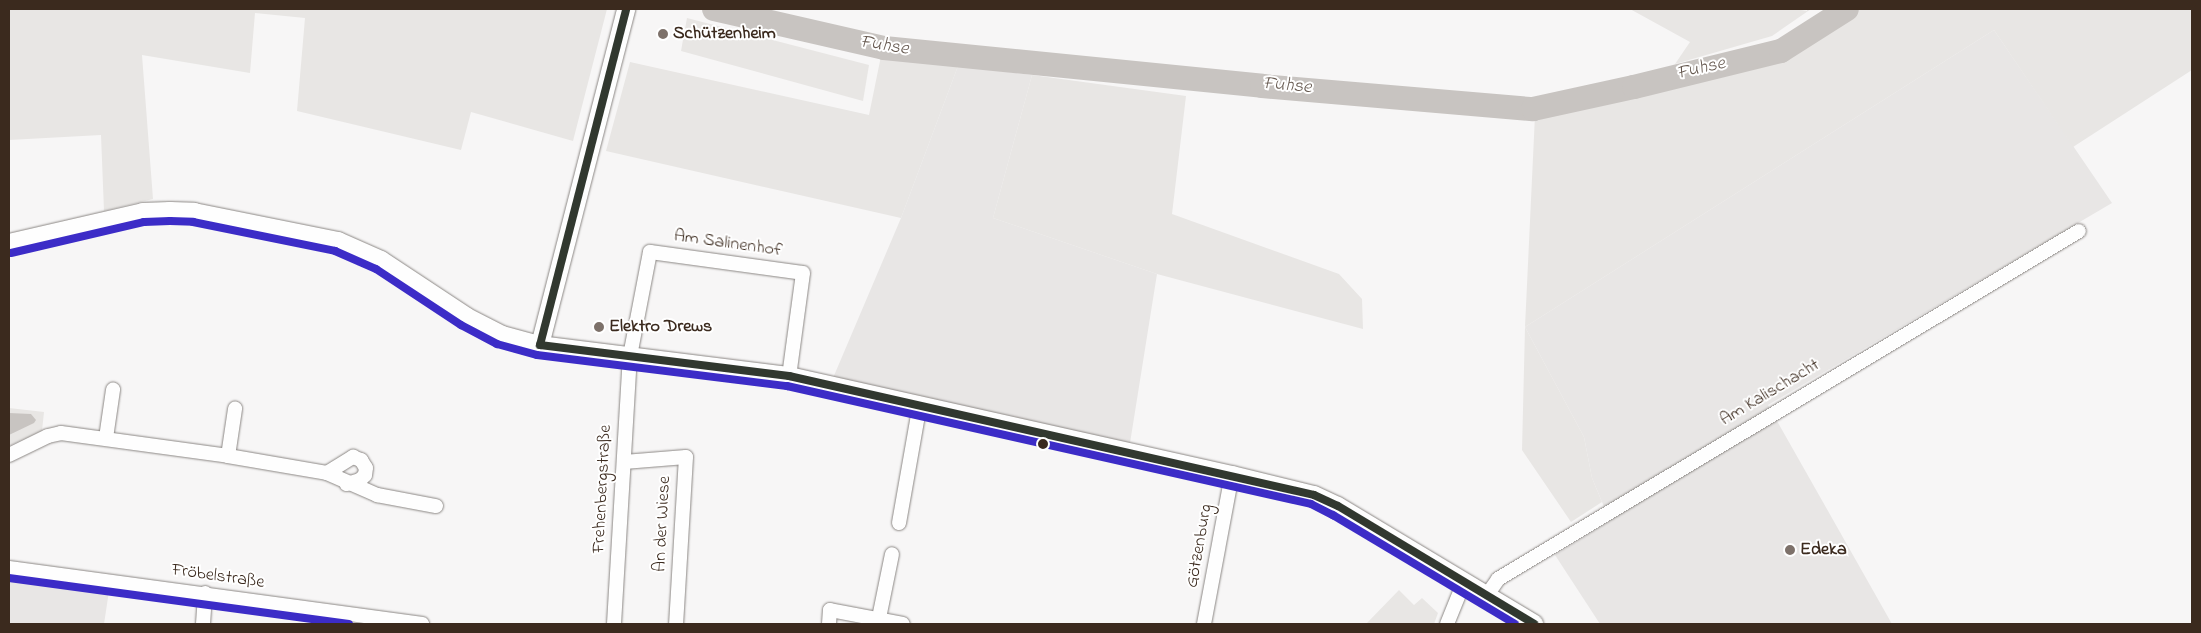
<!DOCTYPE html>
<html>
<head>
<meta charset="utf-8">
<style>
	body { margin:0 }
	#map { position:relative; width:2201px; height:633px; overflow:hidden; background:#f7f6f6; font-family:"Indie Flower",sans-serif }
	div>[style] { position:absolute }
	.built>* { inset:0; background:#e8e6e5 }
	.green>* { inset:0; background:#e8e6e4 }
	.water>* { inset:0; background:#c8c4c1 }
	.river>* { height:24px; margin:-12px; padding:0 12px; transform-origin:12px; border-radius:12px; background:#c8c4c1 }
	.roads { filter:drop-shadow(0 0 1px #8b8784) drop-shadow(0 0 1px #8b8784) }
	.minor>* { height:14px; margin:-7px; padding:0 7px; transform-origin:7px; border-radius:7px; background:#fefefe }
	.tertiary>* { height:18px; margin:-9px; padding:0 9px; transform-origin:9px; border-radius:9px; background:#fefefe }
	.bus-1>* { height:8px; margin:-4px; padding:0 4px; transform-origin:4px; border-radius:4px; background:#31382f }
	.bus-2>* { height:8px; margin:-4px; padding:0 4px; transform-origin:4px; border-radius:4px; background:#3c2cc7 }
	.dots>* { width:14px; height:14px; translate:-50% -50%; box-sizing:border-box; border:2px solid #fff; border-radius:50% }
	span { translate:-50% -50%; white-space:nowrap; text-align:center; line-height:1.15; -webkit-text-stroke:4px #fff; paint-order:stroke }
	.poi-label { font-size:18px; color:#3b2a1e; font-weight:700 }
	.left { translate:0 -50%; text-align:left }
	.street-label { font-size:18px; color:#3b2a1e }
	.water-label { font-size:19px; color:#65584f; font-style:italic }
	.frame { position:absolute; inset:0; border:10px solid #3b2a1e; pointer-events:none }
</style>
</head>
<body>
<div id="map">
	<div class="built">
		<div style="clip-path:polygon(1994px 30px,2112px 203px,1768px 405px,1892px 624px,1600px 624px,1555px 555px,1610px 521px,1592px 478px,1584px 437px,1525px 327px)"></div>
		<div style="clip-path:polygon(958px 66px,1032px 75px,993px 218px,1157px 274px,1130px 443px,833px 378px,901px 218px)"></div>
		<div style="clip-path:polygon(9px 573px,109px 591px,104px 624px,9px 624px)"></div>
	</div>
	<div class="green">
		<div style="clip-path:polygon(9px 9px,607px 9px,573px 141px,471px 112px,461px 150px,297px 111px,305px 18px,255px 13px,250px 73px,142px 55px,153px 199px,104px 211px,101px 135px,9px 140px)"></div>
		<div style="clip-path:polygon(1630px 9px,1795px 9px,1807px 11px,1807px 9px,1811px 9px,1772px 36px,1675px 64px,1690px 42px)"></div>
		<div style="clip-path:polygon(1860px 9px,2192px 9px,2192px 70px,2073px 147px,1994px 30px,1525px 327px,1584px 437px,1592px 478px,1602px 502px,1571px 522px,1522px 450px,1525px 327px,1535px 115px,1782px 55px)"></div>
		<div style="clip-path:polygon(687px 18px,869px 65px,863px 101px,681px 51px)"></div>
		<div style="clip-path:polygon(881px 56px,958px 66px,901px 218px,606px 151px,630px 62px,869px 115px)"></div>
		<div style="clip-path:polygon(1032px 75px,1186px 96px,1172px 214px,1339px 274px,1362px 299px,1363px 329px,1157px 274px,993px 218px)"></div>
		<div style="clip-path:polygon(9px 408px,44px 412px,42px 431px,9px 446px)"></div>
		<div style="clip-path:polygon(1399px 590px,1414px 605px,1422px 598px,1438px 613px,1434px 624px,1366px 624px)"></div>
	</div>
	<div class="water">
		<div style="clip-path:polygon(9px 413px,31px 414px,36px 420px,34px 423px,9px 435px)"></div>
	</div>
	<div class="river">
		<div style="left:714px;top:9px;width:174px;rotate:12.9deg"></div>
		<div style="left:884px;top:48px;width:380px;rotate:5.7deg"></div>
		<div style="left:1262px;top:86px;width:272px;rotate:4.9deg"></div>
		<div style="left:1533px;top:109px;width:103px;rotate:-12.3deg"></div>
		<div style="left:1634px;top:87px;width:151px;rotate:-13.8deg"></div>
		<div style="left:1781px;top:51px;width:78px;rotate:-32.5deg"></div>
	</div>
	<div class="roads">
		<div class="minor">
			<div style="left:106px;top:438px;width:49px;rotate:-81.7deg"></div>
			<div style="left:9px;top:455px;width:43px;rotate:-26deg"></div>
			<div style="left:48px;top:436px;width:13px;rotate:-13deg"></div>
			<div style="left:61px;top:433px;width:169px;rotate:7.8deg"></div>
			<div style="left:228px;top:456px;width:100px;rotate:9.7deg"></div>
			<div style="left:327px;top:473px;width:55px;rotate:23.7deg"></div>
			<div style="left:377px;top:495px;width:60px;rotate:10.6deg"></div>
			<div style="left:228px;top:456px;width:48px;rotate:-81.5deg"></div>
			<div style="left:624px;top:462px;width:62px;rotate:-4.6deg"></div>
			<div style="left:686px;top:457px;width:167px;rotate:93.4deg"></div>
			<div style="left:327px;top:473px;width:31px;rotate:-32deg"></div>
			<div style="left:353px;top:457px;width:9px;rotate:21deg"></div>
			<div style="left:361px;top:460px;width:9px;rotate:58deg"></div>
			<div style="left:366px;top:468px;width:7px;rotate:98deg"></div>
			<div style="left:365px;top:475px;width:7px;rotate:135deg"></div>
			<div style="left:360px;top:480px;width:14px;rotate:163deg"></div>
			<div style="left:899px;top:523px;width:121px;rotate:-80deg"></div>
			<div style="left:9px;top:568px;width:417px;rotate:7.7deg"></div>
			<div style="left:1487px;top:595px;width:19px;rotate:-55deg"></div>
			<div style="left:1498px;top:579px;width:677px;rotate:-30.92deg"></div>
			<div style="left:879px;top:618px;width:65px;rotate:-78.5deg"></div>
			<div style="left:203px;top:624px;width:31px;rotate:-86deg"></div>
			<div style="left:614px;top:624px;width:268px;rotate:-86.6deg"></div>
			<div style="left:630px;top:356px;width:106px;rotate:-79.1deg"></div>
			<div style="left:650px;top:252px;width:154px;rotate:7.8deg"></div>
			<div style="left:803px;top:273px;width:104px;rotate:97.7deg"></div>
			<div style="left:829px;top:624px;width:14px;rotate:-86deg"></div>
			<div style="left:830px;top:610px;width:74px;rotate:10.9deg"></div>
			<div style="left:1204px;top:624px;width:152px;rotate:-79.4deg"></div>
			<div style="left:1447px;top:624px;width:35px;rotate:-68deg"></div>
			<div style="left:1460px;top:591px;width:11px;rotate:-52deg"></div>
		</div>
		<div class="tertiary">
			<div style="left:9px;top:243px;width:138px;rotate:-13deg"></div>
			<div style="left:143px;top:212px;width:27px;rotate:-2deg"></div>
			<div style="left:170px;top:211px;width:24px;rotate:2deg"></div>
			<div style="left:194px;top:212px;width:147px;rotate:11.4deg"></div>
			<div style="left:338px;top:241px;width:47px;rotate:23.8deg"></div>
			<div style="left:381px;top:260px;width:103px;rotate:33.5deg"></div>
			<div style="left:467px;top:317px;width:39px;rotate:27deg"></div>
			<div style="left:502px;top:335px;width:39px;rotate:15deg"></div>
			<div style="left:540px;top:345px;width:251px;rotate:7.1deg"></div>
			<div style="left:789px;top:376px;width:454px;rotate:12.6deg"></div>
			<div style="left:1232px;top:475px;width:84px;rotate:13.7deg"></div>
			<div style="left:1314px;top:495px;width:26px;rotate:25deg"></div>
			<div style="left:1338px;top:506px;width:229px;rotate:31deg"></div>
			<div style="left:540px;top:345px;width:347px;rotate:-75.6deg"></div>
		</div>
	</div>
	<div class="bus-1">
		<div style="left:540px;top:345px;width:251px;rotate:7.1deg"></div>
		<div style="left:789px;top:376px;width:538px;rotate:12.77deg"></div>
		<div style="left:1314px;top:495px;width:26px;rotate:25deg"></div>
		<div style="left:1338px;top:506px;width:229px;rotate:31deg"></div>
		<div style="left:540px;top:345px;width:347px;rotate:-75.6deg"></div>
	</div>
	<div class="bus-2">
		<div style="left:11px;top:253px;width:137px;rotate:-13.1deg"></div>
		<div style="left:144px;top:222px;width:26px;rotate:-2deg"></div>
		<div style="left:170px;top:221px;width:23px;rotate:2deg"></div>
		<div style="left:193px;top:222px;width:145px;rotate:11.5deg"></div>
		<div style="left:335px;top:251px;width:45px;rotate:23.7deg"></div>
		<div style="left:376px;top:269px;width:102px;rotate:33.4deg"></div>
		<div style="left:461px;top:325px;width:41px;rotate:27.8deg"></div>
		<div style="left:497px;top:344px;width:41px;rotate:15.4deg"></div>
		<div style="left:537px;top:355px;width:252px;rotate:7.1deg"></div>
		<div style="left:787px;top:386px;width:537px;rotate:12.69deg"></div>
		<div style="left:1311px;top:504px;width:25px;rotate:27deg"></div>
		<div style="left:1333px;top:515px;width:212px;rotate:30.9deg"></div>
		<div style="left:9px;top:578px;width:343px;rotate:7.7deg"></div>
	</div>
	<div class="dots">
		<div style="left:663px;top:34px;background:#7d716a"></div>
		<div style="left:599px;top:327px;background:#7d716a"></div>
		<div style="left:1043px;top:444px;background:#3b2a1e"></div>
		<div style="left:1790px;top:550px;background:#7d716a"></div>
	</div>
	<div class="poi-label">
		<span class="left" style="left:673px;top:34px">Schützenheim</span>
		<span class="left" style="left:609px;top:327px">Elektro Drews</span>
		<span class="left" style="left:1800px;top:550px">Edeka</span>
	</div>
	<div class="street-label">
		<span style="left:728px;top:244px;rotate:8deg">Am Salinenhof</span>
		<span style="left:1770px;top:393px;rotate:-31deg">Am Kalischacht</span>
		<span style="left:603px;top:489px;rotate:-87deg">Frehenbergstraße</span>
		<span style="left:663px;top:524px;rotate:-87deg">An der Wiese</span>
		<span style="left:1200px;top:546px;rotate:-80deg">Götzenburg</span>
		<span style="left:218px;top:577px;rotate:8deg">Fröbelstraße</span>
	</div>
	<div class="water-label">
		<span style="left:884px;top:46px;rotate:9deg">Fuhse</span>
		<span style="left:1701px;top:69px;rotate:-13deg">Fuhse</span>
		<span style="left:1287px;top:86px;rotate:5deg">Fuhse</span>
	</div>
	<div class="frame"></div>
</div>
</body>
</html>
